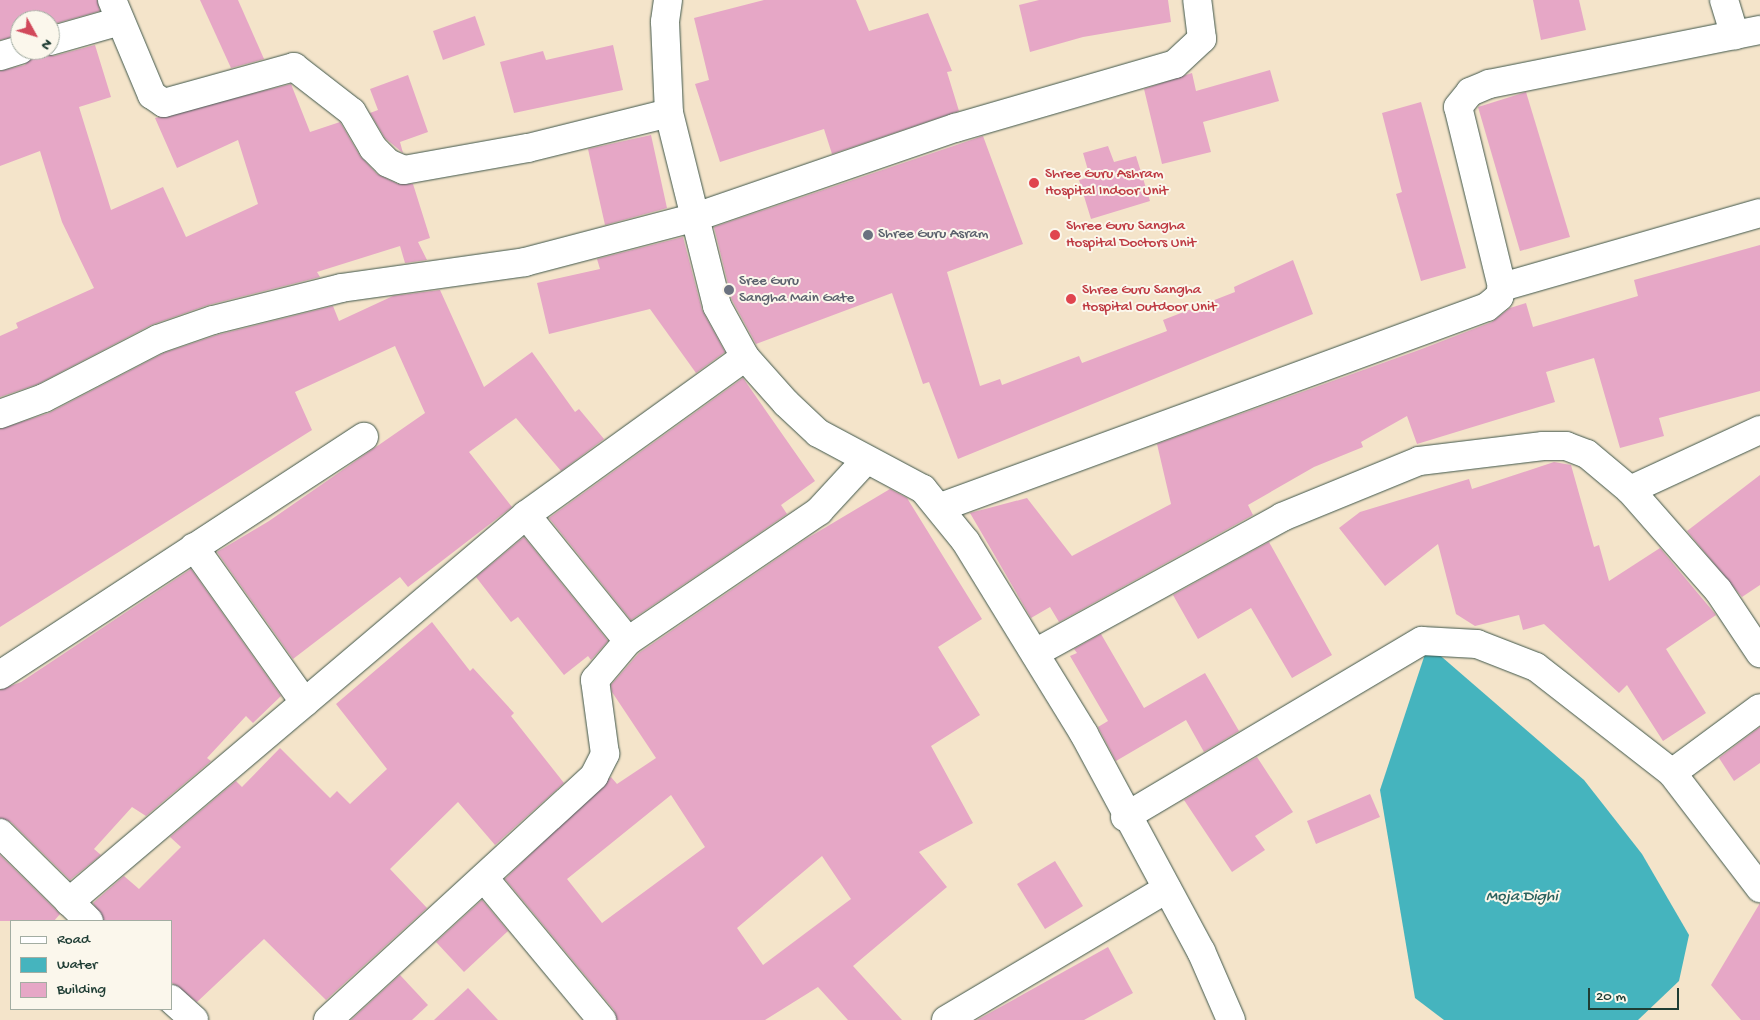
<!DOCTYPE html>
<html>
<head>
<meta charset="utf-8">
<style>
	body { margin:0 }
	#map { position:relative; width:1760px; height:1020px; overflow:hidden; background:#f4e4ca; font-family:"Gochi Hand",sans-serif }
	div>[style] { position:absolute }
	.water>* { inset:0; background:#45b4be }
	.building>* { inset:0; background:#e6a7c6 }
	.roads { filter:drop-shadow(0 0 1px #3f564a) drop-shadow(0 0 1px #3f564a) }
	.minor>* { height:28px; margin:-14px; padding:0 14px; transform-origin:14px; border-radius:14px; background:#fff }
	.dots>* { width:14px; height:14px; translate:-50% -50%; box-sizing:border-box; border:2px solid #fbf7ec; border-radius:50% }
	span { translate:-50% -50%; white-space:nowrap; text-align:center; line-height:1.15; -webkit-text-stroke:4px #fbf7ec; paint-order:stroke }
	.health-label { font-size:15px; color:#be3a42 }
	.left { translate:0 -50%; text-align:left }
	.worship-label { font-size:15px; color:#5b616d }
	.water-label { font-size:16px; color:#2a615d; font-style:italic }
	.legend { position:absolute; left:10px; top:920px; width:162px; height:90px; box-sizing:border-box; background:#fbf7ec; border:1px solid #a3ada2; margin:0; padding:6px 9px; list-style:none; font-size:15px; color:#1f3d34 }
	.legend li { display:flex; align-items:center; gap:10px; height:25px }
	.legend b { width:25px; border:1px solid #a3ada2 }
	.north { position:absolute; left:10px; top:10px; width:50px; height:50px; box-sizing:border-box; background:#fbf7ec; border:1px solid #a3ada2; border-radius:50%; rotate:129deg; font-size:14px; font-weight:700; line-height:20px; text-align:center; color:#1f3d34 }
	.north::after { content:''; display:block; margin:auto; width:18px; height:22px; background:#d1495b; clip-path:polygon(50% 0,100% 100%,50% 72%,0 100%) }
	.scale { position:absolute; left:1588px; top:988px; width:91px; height:22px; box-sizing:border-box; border:2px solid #1f3d34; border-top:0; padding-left:6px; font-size:15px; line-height:18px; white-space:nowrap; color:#1f3d34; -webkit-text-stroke:4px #fbf7ec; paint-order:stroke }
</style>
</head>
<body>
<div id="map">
	<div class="water">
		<div style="clip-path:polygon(1428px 645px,1584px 780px,1642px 854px,1689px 935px,1679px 981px,1638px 1020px,1444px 1020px,1415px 998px,1380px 790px)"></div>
	</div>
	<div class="building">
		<div style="clip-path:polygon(0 0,97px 0,100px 11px,50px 25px,50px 20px,20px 20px,20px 35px,0 40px)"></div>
		<div style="clip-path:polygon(200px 0,238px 0,264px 59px,231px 68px)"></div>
		<div style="clip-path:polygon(764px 0,856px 0,869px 31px,928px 13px,952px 71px,947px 72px,959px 111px,832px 154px,824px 129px,720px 162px,695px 84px,709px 80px,694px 18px)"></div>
		<div style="clip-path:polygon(1039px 0,1168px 0,1171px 22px,1083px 37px,1030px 52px,1019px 5px)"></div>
		<div style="clip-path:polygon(1533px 0,1579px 0,1586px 30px,1541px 40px)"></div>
		<div style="clip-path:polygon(475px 16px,485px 45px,443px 60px,433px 31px)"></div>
		<div style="clip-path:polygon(95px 45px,111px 97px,79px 107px,111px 210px,163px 187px,186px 237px,258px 204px,238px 140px,177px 168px,155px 118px,291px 84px,310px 132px,340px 122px,360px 156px,377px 174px,398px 184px,413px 184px,430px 238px,418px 242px,427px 260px,405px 263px,400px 246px,317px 272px,320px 277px,208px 305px,151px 325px,38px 384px,0 397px,0 336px,18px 328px,16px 323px,94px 288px,62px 222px,40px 151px,0 166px,0 71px,25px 65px,35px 50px,54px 56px)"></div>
		<div style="clip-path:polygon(613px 45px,623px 90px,514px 113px,500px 62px,543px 51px,546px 60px)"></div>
		<div style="clip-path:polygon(1270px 70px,1279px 101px,1203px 122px,1211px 152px,1162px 164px,1144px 89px,1192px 73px,1196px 91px)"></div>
		<div style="clip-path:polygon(408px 75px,428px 132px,400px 142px,403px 153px,385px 138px,370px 113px,378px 110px,370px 89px)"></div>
		<div style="clip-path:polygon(1526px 92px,1570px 237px,1520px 251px,1478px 107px)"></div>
		<div style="clip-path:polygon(1421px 102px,1466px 268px,1421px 281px,1396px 194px,1402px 192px,1382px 113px)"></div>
		<div style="clip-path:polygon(651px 135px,667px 208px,605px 225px,588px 149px)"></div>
		<div style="clip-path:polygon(983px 136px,1023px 244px,947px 272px,980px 386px,1000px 379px,1002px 385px,1079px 356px,1082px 363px,1167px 331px,1163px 320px,1235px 292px,1234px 287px,1293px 260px,1313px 314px,958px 459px,929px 382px,923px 384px,892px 293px,756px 344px,732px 300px,714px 227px)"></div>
		<div style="clip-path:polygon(1108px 146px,1114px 162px,1136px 156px,1150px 201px,1091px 219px,1079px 180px,1090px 177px,1083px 153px)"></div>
		<div style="clip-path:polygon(683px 237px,702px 310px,725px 352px,696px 373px,650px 309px,549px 334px,537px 283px,600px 269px,597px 259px)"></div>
		<div style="clip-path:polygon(1760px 245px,1760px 391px,1659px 418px,1664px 436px,1620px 448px,1594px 358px,1546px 372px,1555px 402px,1417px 444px,1407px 416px,1361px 442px,1363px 447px,1314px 467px,1248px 505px,1253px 515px,1059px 622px,1050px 607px,1031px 618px,970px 513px,1027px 498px,1072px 556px,1171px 504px,1157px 444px,1419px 350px,1492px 322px,1510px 308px,1526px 303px,1533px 327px,1638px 296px,1634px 280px)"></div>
		<div style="clip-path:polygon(440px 290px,484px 387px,532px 352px,575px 412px,579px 409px,604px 439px,561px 471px,516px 418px,469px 452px,512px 507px,408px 587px,400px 577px,293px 659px,217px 552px,269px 521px,425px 413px,395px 346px,295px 392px,312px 430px,0 627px,0 429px,49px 413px,164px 353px,217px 335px,333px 306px,339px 321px,393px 296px)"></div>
		<div style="clip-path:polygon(743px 378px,815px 481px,781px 505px,787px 514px,631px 620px,549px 518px)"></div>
		<div style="clip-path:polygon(1554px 462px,1571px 465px,1594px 547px,1599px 545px,1609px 581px,1660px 548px,1716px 615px,1666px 649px,1706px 713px,1663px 741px,1627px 685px,1619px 693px,1544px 624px,1523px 630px,1519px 615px,1475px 626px,1456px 614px,1438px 544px,1385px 586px,1339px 528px,1360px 512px,1469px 479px,1472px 489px)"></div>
		<div style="clip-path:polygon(1760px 475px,1760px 585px,1742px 597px,1687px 531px)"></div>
		<div style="clip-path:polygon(evenodd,890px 489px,907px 498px,982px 619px,938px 647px,980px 715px,931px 746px,973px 823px,919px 852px,947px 887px,853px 966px,902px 1020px,848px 1020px,818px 987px,765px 1020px,617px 1020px,614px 1010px,505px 879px,611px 777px,617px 784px,656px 758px,612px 692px,611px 685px,639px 653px,806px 539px,890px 489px,671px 795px,705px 847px,602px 923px,567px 879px,671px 795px,890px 489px,822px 856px,851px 899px,763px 965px,737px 928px,822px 856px)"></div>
		<div style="clip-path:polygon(524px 537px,608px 641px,591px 660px,588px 656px,564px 675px,518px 617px,511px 622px,476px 577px)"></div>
		<div style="clip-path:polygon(1269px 542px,1332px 655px,1292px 678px,1251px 608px,1198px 639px,1173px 595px)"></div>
		<div style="clip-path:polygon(191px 569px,281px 696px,253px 723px,246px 716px,207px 758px,211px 761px,146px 816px,132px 807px,94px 849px,101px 855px,70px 880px,11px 822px,0 818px,0 690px,21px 682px)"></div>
		<div style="clip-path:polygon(432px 622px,470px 671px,473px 668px,514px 713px,511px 716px,564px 783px,495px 845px,458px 802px,390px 869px,427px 908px,326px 1000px,264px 939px,197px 1002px,171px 982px,171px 921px,104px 921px,93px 903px,124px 876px,139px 889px,181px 847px,170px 837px,236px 781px,242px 787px,280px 748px,330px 798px,337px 791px,350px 804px,387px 769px,336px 704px)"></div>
		<div style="clip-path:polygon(1101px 634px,1144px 708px,1205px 673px,1239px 731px,1204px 752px,1186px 720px,1116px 761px,1098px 727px,1108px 721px,1070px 656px,1077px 653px,1074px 649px)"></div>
		<div style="clip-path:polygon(1760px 727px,1760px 763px,1734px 781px,1719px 758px)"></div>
		<div style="clip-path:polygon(1257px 757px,1293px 812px,1255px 836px,1265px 850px,1232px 872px,1184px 800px)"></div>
		<div style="clip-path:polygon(1370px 794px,1380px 817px,1316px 844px,1307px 821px)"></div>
		<div style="clip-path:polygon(0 855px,60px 914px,54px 921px,0 921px)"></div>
		<div style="clip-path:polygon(1055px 861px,1083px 906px,1045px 929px,1017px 884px)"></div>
		<div style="clip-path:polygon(482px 900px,508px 931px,464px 972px,436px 942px)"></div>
		<div style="clip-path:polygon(1760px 903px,1760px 1020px,1741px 1020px,1711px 985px)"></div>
		<div style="clip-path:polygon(1108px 947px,1133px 993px,1084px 1020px,977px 1020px)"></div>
		<div style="clip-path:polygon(400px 975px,428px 1005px,412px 1020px,351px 1020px)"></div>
		<div style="clip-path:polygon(468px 988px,498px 1020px,434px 1020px)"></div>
	</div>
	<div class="roads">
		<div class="minor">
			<div style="left:112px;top:0;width:103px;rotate:67.2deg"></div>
			<div style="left:152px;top:95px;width:14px;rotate:34deg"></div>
			<div style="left:164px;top:103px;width:135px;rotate:-15.5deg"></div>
			<div style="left:294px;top:67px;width:73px;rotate:37.8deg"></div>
			<div style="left:352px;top:112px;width:42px;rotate:59.7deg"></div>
			<div style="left:373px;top:148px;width:21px;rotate:45deg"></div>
			<div style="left:388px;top:163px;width:17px;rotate:24deg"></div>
			<div style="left:404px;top:170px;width:126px;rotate:-10.1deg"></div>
			<div style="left:528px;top:148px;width:145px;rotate:-13.9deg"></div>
			<div style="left:668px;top:0;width:22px;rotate:98deg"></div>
			<div style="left:665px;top:22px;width:91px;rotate:87.5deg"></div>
			<div style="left:669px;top:113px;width:199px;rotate:76deg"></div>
			<div style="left:717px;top:306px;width:58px;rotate:61.2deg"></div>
			<div style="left:745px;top:357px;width:62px;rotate:48.3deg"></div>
			<div style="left:786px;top:403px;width:44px;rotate:43.2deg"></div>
			<div style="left:818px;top:433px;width:119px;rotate:28.1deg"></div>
			<div style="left:923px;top:489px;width:68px;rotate:50.9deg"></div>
			<div style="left:966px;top:542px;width:225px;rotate:58.4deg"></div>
			<div style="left:1084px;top:734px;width:247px;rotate:61.7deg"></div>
			<div style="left:1201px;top:951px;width:75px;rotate:66.5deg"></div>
			<div style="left:1724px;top:0;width:37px;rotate:73deg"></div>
			<div style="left:50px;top:41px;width:73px;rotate:-15.9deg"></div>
			<div style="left:0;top:56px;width:21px;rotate:-17deg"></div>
			<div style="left:1502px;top:287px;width:268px;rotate:-16deg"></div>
			<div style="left:0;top:414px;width:47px;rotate:-20deg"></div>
			<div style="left:44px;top:398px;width:128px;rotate:-27.4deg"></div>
			<div style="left:158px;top:339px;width:58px;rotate:-19.1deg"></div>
			<div style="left:213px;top:320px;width:132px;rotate:-14deg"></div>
			<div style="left:341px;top:288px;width:186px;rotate:-8deg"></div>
			<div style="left:525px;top:262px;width:177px;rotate:-14.7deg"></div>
			<div style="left:696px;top:217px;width:274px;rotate:-19deg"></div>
			<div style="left:955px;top:128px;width:229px;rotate:-16.2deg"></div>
			<div style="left:1175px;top:64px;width:37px;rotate:-43deg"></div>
			<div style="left:1202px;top:39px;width:39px;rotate:-97deg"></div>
			<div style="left:1630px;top:490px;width:143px;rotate:-24.8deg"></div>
			<div style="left:941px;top:507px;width:581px;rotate:-20.12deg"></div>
			<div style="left:1487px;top:307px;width:16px;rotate:-40deg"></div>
			<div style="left:1499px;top:297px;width:10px;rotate:-73deg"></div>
			<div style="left:1502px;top:287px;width:185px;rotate:-103.7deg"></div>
			<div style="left:1458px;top:107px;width:19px;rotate:-51deg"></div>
			<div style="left:1470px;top:92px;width:21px;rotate:-23deg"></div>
			<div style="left:1489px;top:84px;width:276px;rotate:-11.3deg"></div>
			<div style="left:526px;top:515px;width:162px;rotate:51deg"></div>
			<div style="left:194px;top:547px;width:191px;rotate:54.6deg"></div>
			<div style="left:1035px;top:653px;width:282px;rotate:-28.8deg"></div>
			<div style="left:1282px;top:517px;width:148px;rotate:-22.2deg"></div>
			<div style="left:1419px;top:461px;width:125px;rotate:-6.9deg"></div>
			<div style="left:1543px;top:446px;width:23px"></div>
			<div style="left:1566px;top:446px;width:22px;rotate:21deg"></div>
			<div style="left:1587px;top:454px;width:56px;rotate:39.9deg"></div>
			<div style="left:1630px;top:490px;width:133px;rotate:48.7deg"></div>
			<div style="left:1718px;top:590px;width:76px;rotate:56.3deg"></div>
			<div style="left:0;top:675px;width:435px;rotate:-33.2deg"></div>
			<div style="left:1672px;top:773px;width:109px;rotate:-36.5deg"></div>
			<div style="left:1125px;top:817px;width:345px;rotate:-30.7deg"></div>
			<div style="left:1422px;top:641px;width:55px;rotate:3.1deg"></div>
			<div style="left:1477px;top:644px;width:63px;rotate:21.3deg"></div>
			<div style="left:1536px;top:667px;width:172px;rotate:37.9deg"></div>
			<div style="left:1672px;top:773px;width:145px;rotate:52.6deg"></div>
			<div style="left:0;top:833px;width:125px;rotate:44.7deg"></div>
			<div style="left:484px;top:878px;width:185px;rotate:50.3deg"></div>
			<div style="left:69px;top:902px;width:599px;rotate:-40.26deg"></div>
			<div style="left:526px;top:515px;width:270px;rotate:-35.8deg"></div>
			<div style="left:171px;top:999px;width:31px;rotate:42deg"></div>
			<div style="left:328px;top:1020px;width:361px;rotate:-42.5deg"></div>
			<div style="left:594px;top:776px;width:25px;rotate:-63deg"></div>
			<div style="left:605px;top:754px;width:75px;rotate:-97.7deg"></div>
			<div style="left:595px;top:680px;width:51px;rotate:-49.8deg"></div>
			<div style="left:628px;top:641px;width:231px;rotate:-34.2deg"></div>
			<div style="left:819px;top:511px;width:69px;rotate:-47.3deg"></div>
			<div style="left:946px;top:1020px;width:257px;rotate:-30.7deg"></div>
		</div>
	</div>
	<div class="dots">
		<div style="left:1034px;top:183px;background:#e0444e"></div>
		<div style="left:868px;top:235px;background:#6b7280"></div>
		<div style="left:1055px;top:235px;background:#e0444e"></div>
		<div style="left:729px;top:290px;background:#6b7280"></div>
		<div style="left:1071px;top:299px;background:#e0444e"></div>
	</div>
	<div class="health-label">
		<span class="left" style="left:1045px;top:183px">Shree Guru Ashram<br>Hospital Indoor Unit</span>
		<span class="left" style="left:1066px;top:235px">Shree Guru Sangha<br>Hospital Doctors Unit</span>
		<span class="left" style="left:1082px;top:299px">Shree Guru Sangha<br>Hospital Outdoor Unit</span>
	</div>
	<div class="worship-label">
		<span class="left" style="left:878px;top:235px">Shree Guru Asram</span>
		<span class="left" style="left:739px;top:290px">Sree Guru<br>Sangha Main Gate</span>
	</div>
	<div class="water-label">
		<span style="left:1522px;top:898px">Moja Dighi</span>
	</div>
	<ul class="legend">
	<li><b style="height:6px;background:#fff"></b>Road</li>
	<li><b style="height:14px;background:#45b4be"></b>Water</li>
	<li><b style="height:14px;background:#e6a7c6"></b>Building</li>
	</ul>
	<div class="north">N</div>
	<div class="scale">20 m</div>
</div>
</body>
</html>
